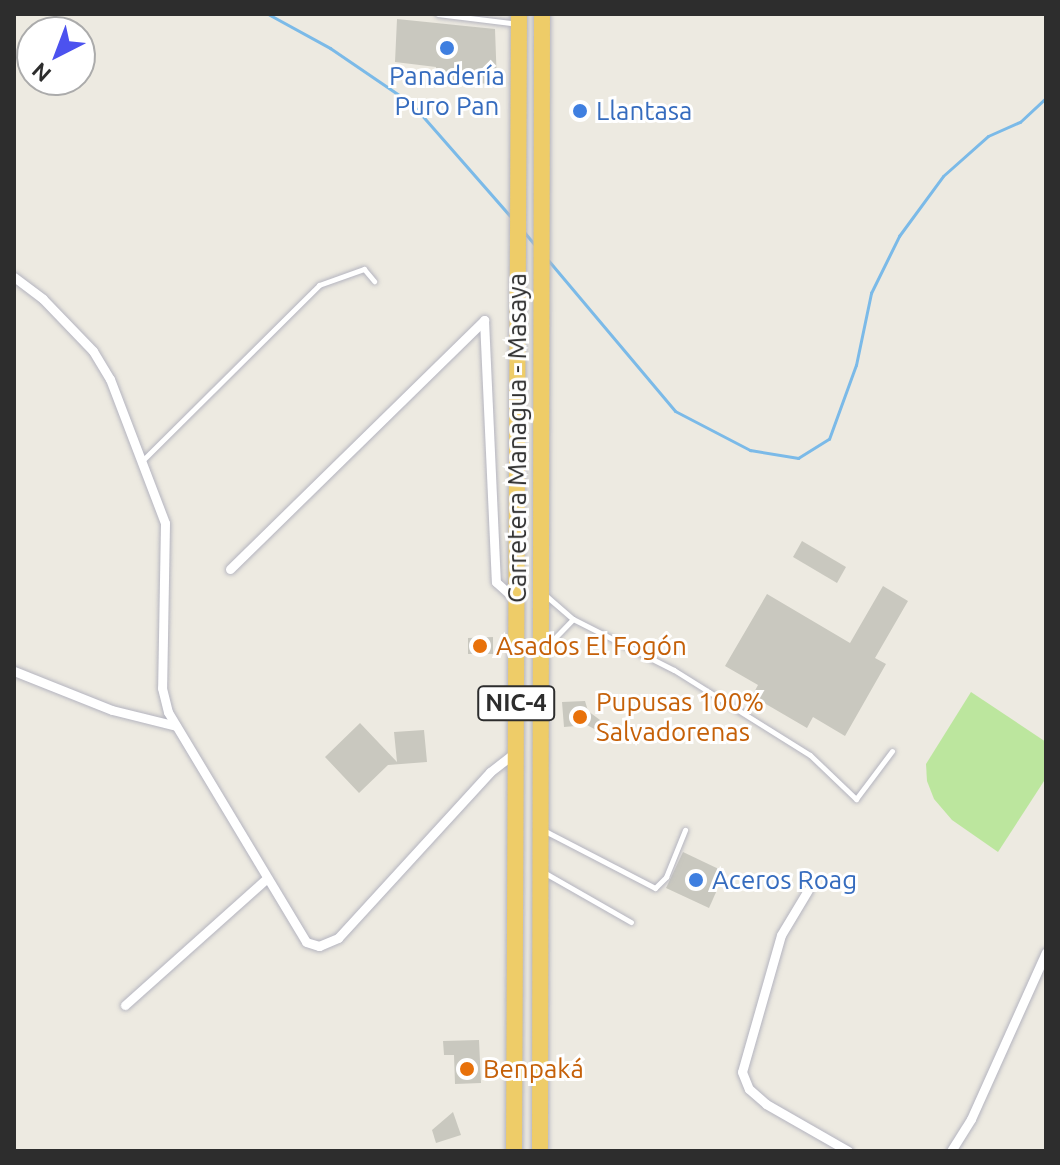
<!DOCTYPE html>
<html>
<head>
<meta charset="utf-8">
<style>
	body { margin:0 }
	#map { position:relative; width:1060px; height:1165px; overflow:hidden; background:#edeae1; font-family:Ubuntu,sans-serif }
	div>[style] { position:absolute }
	.pitch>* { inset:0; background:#bce69e }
	.stream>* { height:3px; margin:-1.5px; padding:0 1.5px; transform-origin:1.5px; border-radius:1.5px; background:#7bbae8 }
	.building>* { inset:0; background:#c9c8bf }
	.roads { filter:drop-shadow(0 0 2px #b4b4bf) drop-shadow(0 0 2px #b4b4bf) }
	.service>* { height:5px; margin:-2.5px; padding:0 2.5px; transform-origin:2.5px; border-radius:2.5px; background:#fff }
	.minor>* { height:9px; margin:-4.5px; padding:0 4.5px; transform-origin:4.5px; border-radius:4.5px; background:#fff }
	.trunk>* { height:16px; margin:-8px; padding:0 8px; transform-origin:8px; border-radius:8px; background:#eecc68 }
	.dots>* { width:22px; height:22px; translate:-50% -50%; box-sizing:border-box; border:4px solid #fff; border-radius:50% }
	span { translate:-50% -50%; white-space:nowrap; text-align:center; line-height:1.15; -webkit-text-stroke:6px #fff; paint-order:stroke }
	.shield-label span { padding:2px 6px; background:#fff; border:2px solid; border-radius:6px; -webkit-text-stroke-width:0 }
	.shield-label { font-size:24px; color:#2d2d2d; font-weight:700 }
	.shop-label { font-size:26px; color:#366cbe }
	.left { translate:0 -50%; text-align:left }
	.street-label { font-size:26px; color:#2d2d2d }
	.food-label { font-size:26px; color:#c56008 }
	.frame { position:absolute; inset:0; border:16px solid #2d2d2d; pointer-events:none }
	.north { position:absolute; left:16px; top:16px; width:80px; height:80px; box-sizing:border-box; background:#fff; border:2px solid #ababab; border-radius:50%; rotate:222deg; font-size:22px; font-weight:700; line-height:32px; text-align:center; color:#2d2d2d }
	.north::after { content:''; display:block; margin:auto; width:28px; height:36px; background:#4c52ef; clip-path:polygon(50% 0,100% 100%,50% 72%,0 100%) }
</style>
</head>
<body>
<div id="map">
	<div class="pitch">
		<div style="clip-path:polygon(971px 692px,1046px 742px,1046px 778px,998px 852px,952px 820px,934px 799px,927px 781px,926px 764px)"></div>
	</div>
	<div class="stream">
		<div style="left:268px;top:14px;width:71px;rotate:28.7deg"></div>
		<div style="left:330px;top:48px;width:99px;rotate:34.3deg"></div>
		<div style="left:412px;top:104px;width:150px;rotate:48.8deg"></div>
		<div style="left:524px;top:232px;width:17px;rotate:50deg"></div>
		<div style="left:548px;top:260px;width:197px;rotate:49.9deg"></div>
		<div style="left:675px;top:411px;width:85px;rotate:27.5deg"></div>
		<div style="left:750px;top:450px;width:49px;rotate:9.5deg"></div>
		<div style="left:798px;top:458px;width:36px;rotate:-32deg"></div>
		<div style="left:829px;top:439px;width:79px;rotate:-70deg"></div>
		<div style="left:856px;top:365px;width:74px;rotate:-78.2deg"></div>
		<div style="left:871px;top:293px;width:64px;rotate:-63.8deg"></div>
		<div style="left:899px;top:236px;width:74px;rotate:-53.7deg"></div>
		<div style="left:943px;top:176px;width:60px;rotate:-41.6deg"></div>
		<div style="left:988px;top:136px;width:35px;rotate:-24deg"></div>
		<div style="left:1020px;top:122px;width:35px;rotate:-43deg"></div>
	</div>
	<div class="building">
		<div style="clip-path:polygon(397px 19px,495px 29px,497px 84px,436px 82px,436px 67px,395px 62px)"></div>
		<div style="clip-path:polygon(802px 541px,846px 567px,837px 583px,793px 557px)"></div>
		<div style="clip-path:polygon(883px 586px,908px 601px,875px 658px,886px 664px,845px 736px,813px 717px,807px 728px,752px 696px,758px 685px,725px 666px,767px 594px,850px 643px)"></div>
		<div style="clip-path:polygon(493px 637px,493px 654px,468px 654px,468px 638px)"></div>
		<div style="clip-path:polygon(585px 701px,588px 711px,604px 723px,598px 731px,587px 725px,564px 727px,562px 702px)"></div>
		<div style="clip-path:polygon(360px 723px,397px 762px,394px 732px,424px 730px,427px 762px,388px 765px,359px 793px,325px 757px)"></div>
		<div style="clip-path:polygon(683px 852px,725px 872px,709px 908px,666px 888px)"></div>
		<div style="clip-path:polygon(479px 1040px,481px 1083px,455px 1084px,454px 1055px,444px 1055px,443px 1041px)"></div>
		<div style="clip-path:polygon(453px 1112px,461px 1135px,436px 1143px,432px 1130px)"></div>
	</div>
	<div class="roads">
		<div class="service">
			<div style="left:438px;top:14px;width:81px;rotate:7.1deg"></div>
			<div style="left:144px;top:459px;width:247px;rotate:-44.8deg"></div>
			<div style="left:319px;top:285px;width:48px;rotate:-19.6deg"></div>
			<div style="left:364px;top:269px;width:16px;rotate:50deg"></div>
			<div style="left:544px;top:594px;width:38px;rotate:41deg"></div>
			<div style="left:573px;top:619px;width:113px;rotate:26.8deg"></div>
			<div style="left:674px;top:670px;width:160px;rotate:32deg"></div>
			<div style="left:810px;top:755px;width:64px;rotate:43.7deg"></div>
			<div style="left:856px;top:799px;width:60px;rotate:-53.1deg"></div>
			<div style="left:546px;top:647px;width:39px;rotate:-46deg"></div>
			<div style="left:545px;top:831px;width:124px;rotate:27.4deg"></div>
			<div style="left:655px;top:888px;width:16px;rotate:-45deg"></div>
			<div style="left:666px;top:877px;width:51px;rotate:-68deg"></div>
			<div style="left:545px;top:873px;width:99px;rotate:29.7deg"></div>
		</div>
		<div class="minor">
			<div style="left:14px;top:277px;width:36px;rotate:37deg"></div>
			<div style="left:43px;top:299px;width:72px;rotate:46.1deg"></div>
			<div style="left:93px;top:351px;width:33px;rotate:59deg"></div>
			<div style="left:110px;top:379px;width:154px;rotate:69.1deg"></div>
			<div style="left:165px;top:523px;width:165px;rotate:91deg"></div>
			<div style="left:162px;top:688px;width:25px;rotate:76deg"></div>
			<div style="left:168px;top:712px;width:268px;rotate:59deg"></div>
			<div style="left:306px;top:942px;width:14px;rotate:17deg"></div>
			<div style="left:319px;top:946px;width:21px;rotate:-23deg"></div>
			<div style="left:338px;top:938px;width:225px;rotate:-47.5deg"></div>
			<div style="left:490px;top:772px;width:33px;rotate:-38deg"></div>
			<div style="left:230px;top:569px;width:356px;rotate:-44.4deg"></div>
			<div style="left:484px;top:320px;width:262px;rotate:87.4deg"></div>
			<div style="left:496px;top:582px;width:28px;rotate:42deg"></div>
			<div style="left:14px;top:671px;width:105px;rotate:21.7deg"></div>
			<div style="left:112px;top:710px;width:66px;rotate:14deg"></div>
			<div style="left:808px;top:890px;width:52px;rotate:121deg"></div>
			<div style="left:781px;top:935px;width:142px;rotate:105.9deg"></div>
			<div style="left:742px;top:1072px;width:18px;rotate:68deg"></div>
			<div style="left:749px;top:1089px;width:23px;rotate:41deg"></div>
			<div style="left:766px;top:1104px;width:95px;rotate:29.8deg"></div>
			<div style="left:125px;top:1005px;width:189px;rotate:-41.8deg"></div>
			<div style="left:951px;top:1151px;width:38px;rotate:-58deg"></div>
			<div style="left:971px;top:1119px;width:183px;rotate:-65.8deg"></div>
		</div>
		<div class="trunk">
			<div style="left:514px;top:1151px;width:1137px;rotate:-89.75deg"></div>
			<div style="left:540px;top:1151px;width:1137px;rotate:-89.9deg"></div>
		</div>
	</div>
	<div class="dots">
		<div style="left:447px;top:48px;background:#3f7fe0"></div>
		<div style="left:580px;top:111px;background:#3f7fe0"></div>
		<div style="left:480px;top:646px;background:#e8710a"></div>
		<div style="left:580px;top:717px;background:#e8710a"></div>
		<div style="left:696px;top:880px;background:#3f7fe0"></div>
		<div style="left:467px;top:1069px;background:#e8710a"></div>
	</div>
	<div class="shield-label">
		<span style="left:516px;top:703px">NIC-4</span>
	</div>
	<div class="shop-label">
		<span style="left:447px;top:91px">Panadería<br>Puro Pan</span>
		<span class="left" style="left:596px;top:111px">Llantasa</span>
		<span class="left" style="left:712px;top:880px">Aceros Roag</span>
	</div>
	<div class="street-label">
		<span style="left:517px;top:438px;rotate:-90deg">Carretera Managua - Masaya</span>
	</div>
	<div class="food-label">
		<span class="left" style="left:496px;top:646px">Asados El Fogón</span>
		<span class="left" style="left:596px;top:717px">Pupusas 100%<br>Salvadorenas</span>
		<span class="left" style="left:483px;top:1069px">Benpaká</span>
	</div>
	<div class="frame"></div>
	<div class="north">N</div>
</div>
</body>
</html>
